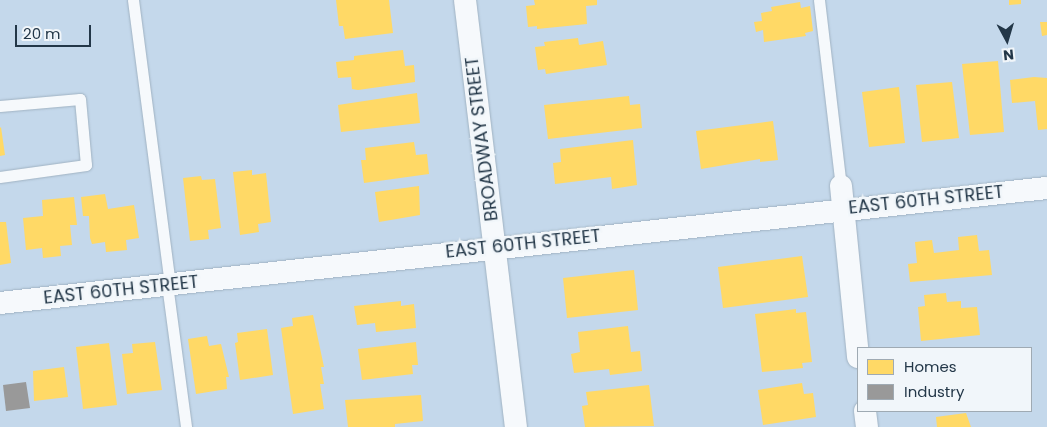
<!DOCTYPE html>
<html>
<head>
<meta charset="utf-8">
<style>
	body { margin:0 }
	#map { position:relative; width:1047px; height:427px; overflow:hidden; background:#c4d8eb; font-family:Poppins,sans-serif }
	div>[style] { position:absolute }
	.homes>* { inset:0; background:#ffd966 }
	.industry>* { inset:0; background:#999 }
	.roads { filter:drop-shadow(0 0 1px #a0b2c2) drop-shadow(0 0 1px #a0b2c2) }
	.service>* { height:11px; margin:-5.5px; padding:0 5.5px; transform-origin:5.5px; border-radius:5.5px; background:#f6f9fc }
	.minor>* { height:22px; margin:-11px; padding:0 11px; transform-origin:11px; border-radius:11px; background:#f6f9fc }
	span { translate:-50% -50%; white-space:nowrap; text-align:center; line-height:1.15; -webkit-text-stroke:5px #f1f6fa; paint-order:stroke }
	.street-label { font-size:18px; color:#233748 }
	.legend { position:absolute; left:857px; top:347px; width:175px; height:65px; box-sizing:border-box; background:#f1f6fa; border:1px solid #9faab3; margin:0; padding:6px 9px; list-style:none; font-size:15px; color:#233748 }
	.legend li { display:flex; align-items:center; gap:10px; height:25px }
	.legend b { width:25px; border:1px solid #9faab3 }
	.north { position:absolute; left:982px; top:15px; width:50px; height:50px; -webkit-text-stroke:4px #f1f6fa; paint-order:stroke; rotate:174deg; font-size:14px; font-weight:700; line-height:20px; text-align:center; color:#233748 }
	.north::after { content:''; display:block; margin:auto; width:18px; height:22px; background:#233748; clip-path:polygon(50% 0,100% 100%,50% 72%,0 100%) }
	.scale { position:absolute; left:15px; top:25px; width:76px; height:22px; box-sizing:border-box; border:2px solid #233748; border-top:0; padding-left:6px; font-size:15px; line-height:18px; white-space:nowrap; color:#233748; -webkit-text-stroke:4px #f1f6fa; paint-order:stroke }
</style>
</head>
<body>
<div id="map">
	<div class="homes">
		<div style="clip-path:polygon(336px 0,389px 0,393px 33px,345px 39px,343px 26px,339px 26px)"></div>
		<div style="clip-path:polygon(534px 0,597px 0,597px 5px,586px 6px,587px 24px,537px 29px,537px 26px,528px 27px,526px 6px,535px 5px)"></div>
		<div style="clip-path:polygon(1009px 0,1021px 0,1021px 4px,1009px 5px)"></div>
		<div style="clip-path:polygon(800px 2px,801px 8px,810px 6px,813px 31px,805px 33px,806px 36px,764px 42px,763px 30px,756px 32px,754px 22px,762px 21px,761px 13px,772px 11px,771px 7px)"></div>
		<div style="clip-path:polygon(1040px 22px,1047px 22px,1047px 35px,1042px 36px)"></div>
		<div style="clip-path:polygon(578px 38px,579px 45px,603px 41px,607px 65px,546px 74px,545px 69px,538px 70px,535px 47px,545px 46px,544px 42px)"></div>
		<div style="clip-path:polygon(403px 50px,405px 66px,414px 65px,415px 82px,358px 90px,352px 89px,351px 77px,338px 78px,336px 62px,354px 60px,354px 56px)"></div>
		<div style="clip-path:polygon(998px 61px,1004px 132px,970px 135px,962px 64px)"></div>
		<div style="clip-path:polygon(1034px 77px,1047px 78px,1047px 129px,1038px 130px,1035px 101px,1012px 103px,1010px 80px)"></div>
		<div style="clip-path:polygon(952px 82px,959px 138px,922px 142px,916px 85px)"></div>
		<div style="clip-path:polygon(899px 87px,905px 143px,869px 147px,862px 92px)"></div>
		<div style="clip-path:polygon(417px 93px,420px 123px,341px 132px,338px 105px)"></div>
		<div style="clip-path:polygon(629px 96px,630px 105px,640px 104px,642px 128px,548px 139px,544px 105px)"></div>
		<div style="clip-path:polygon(773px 121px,778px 160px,760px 162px,760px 159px,701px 169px,696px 131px)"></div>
		<div style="clip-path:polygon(1px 127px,5px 155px,0 156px,0 128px)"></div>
		<div style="clip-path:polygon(633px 140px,637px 185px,612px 189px,611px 177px,555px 184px,553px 163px,561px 162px,560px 149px)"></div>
		<div style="clip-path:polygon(414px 142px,416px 155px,427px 154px,429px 174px,364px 183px,361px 160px,366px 160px,365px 148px)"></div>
		<div style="clip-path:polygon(252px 170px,252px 175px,266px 173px,271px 222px,258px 224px,259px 232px,240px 235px,233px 172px)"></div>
		<div style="clip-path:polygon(201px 176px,202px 180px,215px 179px,221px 228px,208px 230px,209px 239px,190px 241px,183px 178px)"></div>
		<div style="clip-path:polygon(419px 186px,420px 215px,379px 222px,375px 192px)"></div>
		<div style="clip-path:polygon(105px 194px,108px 209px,134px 205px,139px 238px,126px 240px,127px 250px,106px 252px,105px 242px,92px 244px,90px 238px,89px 216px,83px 216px,81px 197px)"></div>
		<div style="clip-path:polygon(74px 197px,77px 225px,70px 225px,72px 245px,60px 246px,61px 256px,43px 258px,42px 248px,26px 250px,23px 218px,43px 216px,42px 200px)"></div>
		<div style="clip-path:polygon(0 222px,6px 222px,11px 263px,0 265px)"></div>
		<div style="clip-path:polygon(977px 235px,979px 251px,989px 250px,992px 275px,910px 282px,908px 264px,917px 263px,915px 242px,932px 240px,934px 253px,959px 250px,958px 237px)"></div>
		<div style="clip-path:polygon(802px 256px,808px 297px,723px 308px,718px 267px)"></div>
		<div style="clip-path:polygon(634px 270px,638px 310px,567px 318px,563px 278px)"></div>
		<div style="clip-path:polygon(946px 293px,947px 302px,961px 301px,961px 308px,977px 307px,980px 335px,921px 341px,918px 307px,925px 306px,924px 295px)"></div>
		<div style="clip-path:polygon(401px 301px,401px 306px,414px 304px,416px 328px,376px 332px,375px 323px,357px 325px,354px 306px)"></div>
		<div style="clip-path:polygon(796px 309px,796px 313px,806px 312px,812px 362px,802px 363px,803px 368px,762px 372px,755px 314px)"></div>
		<div style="clip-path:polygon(313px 315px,324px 367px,321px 367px,324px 384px,320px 384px,324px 409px,293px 414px,281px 328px,293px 326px,292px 318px)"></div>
		<div style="clip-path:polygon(628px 326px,631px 352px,640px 351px,642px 371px,610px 375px,609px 369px,574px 373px,571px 354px,580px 352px,578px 332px)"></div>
		<div style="clip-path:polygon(267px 329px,273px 375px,240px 380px,235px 343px,238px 342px,237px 333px)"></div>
		<div style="clip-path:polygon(207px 336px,209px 346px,221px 344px,229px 377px,226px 377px,227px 389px,196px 394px,188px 339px)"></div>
		<div style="clip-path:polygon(155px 342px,162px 390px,127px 394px,122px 354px,133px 353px,132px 344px)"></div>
		<div style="clip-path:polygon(416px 342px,418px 365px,412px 365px,413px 374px,362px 380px,358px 349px)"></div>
		<div style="clip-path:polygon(109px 343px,117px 405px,83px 409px,76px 347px)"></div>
		<div style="clip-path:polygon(64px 367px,68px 397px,34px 401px,33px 371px)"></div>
		<div style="clip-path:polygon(802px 383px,804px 394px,813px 393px,816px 417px,763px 425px,758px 390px)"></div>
		<div style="clip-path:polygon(649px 385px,654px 426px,585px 427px,582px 406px,588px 405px,586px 392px)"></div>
		<div style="clip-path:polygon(421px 395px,423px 421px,395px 424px,395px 427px,348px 427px,345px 400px)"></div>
		<div style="clip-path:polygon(966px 413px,971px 427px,937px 427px,936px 417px)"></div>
	</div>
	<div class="industry">
		<div style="clip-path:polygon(26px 382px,30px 408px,6px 411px,3px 385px)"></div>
	</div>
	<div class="roads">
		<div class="service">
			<div style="left:133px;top:0;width:286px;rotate:82.6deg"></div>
			<div style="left:819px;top:0;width:187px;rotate:83.3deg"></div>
			<div style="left:0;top:106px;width:80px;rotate:-5deg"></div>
			<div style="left:80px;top:99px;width:66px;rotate:84.8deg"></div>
			<div style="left:86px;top:165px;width:87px;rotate:172.1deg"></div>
			<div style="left:167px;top:284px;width:144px;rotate:82.4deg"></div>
		</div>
		<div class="minor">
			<div style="left:465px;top:0;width:430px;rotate:83.2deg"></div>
			<div style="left:841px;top:186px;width:172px;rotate:84.3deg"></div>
			<div style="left:0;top:303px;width:1053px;rotate:-6.27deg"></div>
			<div style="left:865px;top:411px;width:16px;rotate:83deg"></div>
		</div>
	</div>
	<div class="street-label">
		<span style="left:482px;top:139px;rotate:-97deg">BROADWAY STREET</span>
		<span style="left:926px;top:200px;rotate:-6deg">EAST 60TH STREET</span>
		<span style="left:523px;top:244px;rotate:-6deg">EAST 60TH STREET</span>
		<span style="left:121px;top:290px;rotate:-6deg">EAST 60TH STREET</span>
	</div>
	<ul class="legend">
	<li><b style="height:14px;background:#ffd966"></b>Homes</li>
	<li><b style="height:14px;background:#999"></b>Industry</li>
	</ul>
	<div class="north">N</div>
	<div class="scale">20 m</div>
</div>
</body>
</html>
